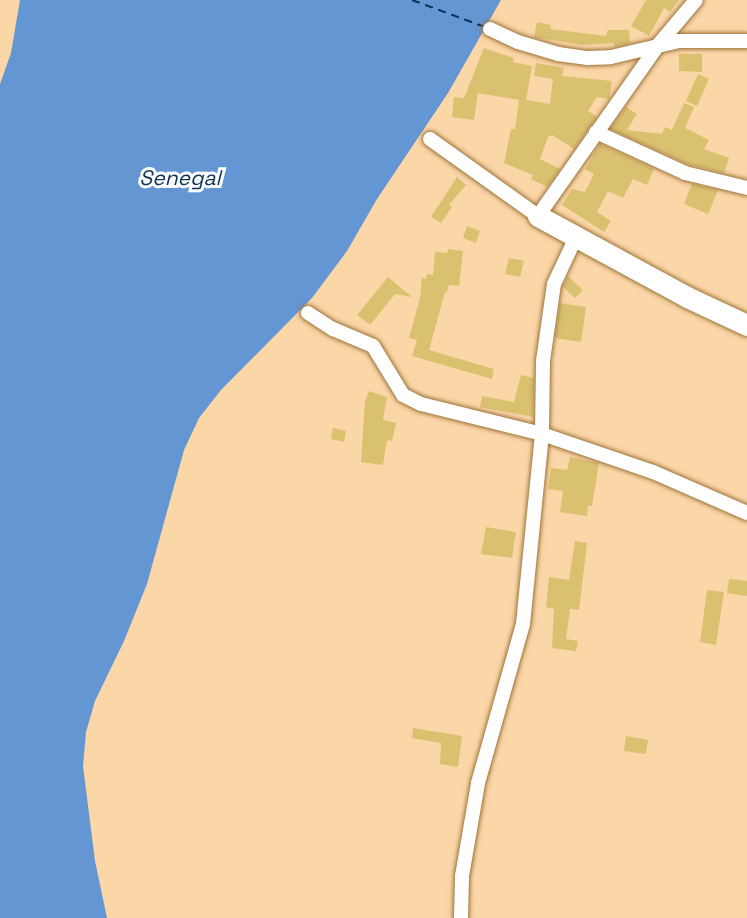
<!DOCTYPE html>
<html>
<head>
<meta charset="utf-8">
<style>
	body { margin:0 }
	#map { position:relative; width:747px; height:918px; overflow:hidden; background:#fbd6a7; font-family:"Space Grotesk",sans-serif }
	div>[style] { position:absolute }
	.water>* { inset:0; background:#6396d2 }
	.ferry>* { height:1.5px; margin-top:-0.75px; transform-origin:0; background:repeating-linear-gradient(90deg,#0e335a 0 8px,transparent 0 14px) }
	.building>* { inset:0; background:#dac170 }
	.roads { filter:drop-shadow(0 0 2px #9d7339) drop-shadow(0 0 2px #9d7339) }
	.street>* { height:14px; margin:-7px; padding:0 7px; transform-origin:7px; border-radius:7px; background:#fff }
	.primary>* { height:21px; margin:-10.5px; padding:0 10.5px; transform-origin:10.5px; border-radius:10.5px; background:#fff }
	span { translate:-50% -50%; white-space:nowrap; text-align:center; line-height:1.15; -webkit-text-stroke:6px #fefefe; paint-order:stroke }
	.water-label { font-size:21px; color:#0e335a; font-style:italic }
</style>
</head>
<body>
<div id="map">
	<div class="water">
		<div style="clip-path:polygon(20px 0,501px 0,448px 93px,377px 199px,347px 251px,312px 298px,221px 390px,199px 418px,184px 450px,147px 584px,124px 641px,95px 701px,86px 732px,83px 766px,95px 861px,107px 918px,0 918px,0 84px,11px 53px)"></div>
	</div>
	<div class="ferry">
		<div style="left:412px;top:0;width:78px;rotate:20.3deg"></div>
	</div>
	<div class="building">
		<div style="clip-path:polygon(646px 0,679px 0,670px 12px,664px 8px,649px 36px,631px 26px)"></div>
		<div style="clip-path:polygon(537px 22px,551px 25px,550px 29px,606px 36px,608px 30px,629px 30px,630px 43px,615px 47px,614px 43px,582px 45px,534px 37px)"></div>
		<div style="clip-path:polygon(484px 48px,514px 58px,513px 62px,532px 66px,526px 100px,550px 104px,553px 79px,534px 76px,536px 63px,564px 68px,562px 76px,612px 81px,609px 99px,597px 97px,588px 111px,597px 117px,574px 149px,552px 135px,548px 137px,540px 159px,560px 169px,547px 187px,531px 179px,533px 175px,504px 163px,511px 129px,515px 129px,519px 100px,478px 93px,474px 120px,452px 117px,454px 97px,464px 98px)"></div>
		<div style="clip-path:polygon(679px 54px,702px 54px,702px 72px,679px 71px)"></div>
		<div style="clip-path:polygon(698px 74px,709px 79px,697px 106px,686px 101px)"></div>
		<div style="clip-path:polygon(684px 103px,694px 107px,685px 128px,709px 140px,704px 149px,729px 158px,724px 173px,688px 164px,610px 129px,626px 107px,637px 114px,627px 130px,662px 134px,665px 127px,672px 130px)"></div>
		<div style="clip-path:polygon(600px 144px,654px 169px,647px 185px,633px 179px,623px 198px,608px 191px,597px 212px,611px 221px,604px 232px,562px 205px,572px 189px,585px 192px,594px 174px,585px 169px)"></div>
		<div style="clip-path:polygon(457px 177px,466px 185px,449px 205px,452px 207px,441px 223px,431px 217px)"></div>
		<div style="clip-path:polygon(692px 184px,718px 190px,708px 214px,684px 204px)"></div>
		<div style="clip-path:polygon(467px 226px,480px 231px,476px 243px,463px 238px)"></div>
		<div style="clip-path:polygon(448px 249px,463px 251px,459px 286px,449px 285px,447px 292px,445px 292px,429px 350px,494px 369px,492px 379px,412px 356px,417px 340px,409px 338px,420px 298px,422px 278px,426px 279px,427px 274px,433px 275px,435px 252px,447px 253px)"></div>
		<div style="clip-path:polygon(509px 258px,524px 261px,520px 277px,505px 274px)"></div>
		<div style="clip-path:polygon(568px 276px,583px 290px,575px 298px,563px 287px)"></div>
		<div style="clip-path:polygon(388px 277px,412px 297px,395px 294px,370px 325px,357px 315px)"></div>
		<div style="clip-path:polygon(560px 303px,586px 307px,581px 342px,555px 338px)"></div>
		<div style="clip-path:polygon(521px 375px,534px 378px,533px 417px,480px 407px,482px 396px,514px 402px)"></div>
		<div style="clip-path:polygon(369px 391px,387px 397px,383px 420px,396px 423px,392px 441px,387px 440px,383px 465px,361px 462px,365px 402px)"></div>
		<div style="clip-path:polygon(333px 428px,346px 431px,344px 442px,331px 439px)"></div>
		<div style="clip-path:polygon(570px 457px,599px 463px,592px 506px,588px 506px,587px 516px,560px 512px,563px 491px,548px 489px,551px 468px,567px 470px)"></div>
		<div style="clip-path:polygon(486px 527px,516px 532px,512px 558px,481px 554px)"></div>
		<div style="clip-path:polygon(575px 541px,587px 543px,579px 610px,570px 609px,566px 639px,578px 641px,576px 651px,552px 648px,554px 609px,546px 607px,549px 577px,569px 580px)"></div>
		<div style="clip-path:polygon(729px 579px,747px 581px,747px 596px,727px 593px)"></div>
		<div style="clip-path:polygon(707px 590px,724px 592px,716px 645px,700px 642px)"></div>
		<div style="clip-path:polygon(413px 728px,462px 736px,458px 767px,440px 764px,441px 743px,412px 738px)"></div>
		<div style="clip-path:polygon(626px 736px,648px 740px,646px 754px,624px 751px)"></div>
	</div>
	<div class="roads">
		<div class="street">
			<div style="left:490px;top:29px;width:31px;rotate:25deg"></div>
			<div style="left:518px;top:42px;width:42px;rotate:16.7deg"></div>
			<div style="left:558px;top:54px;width:30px;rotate:8deg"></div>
			<div style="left:588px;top:58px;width:23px;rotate:-2deg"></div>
			<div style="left:611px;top:57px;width:70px;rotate:-13.2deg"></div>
			<div style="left:679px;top:41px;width:68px"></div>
			<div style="left:596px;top:132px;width:98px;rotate:24.7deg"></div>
			<div style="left:685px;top:173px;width:64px;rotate:13.6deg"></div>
			<div style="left:430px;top:139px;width:133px;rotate:35.5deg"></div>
			<div style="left:538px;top:216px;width:210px;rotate:-54.9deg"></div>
			<div style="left:659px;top:44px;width:57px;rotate:-49.9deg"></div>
			<div style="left:308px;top:313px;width:30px;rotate:33deg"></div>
			<div style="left:333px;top:329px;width:43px;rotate:23deg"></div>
			<div style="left:373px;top:346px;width:57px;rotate:58.5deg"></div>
			<div style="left:403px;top:395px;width:20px;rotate:27deg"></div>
			<div style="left:421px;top:404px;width:125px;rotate:13.9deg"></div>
			<div style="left:542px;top:434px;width:117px;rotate:18.9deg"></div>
			<div style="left:653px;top:472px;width:103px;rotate:23.6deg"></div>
			<div style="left:461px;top:918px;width:42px;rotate:-88.6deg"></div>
			<div style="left:462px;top:876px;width:94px;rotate:-80.2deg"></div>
			<div style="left:478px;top:783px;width:165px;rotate:-74.2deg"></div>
			<div style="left:523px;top:624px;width:191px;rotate:-84.3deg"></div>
			<div style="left:542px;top:434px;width:73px;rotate:-89.2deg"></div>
			<div style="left:543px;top:361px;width:78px;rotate:-81.9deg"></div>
			<div style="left:554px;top:284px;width:54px;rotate:-64.9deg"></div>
		</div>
		<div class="primary">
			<div style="left:538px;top:216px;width:170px;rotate:28.5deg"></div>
			<div style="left:687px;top:297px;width:66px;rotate:25deg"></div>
		</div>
	</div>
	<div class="water-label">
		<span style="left:180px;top:178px">Senegal</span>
	</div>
</div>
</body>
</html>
